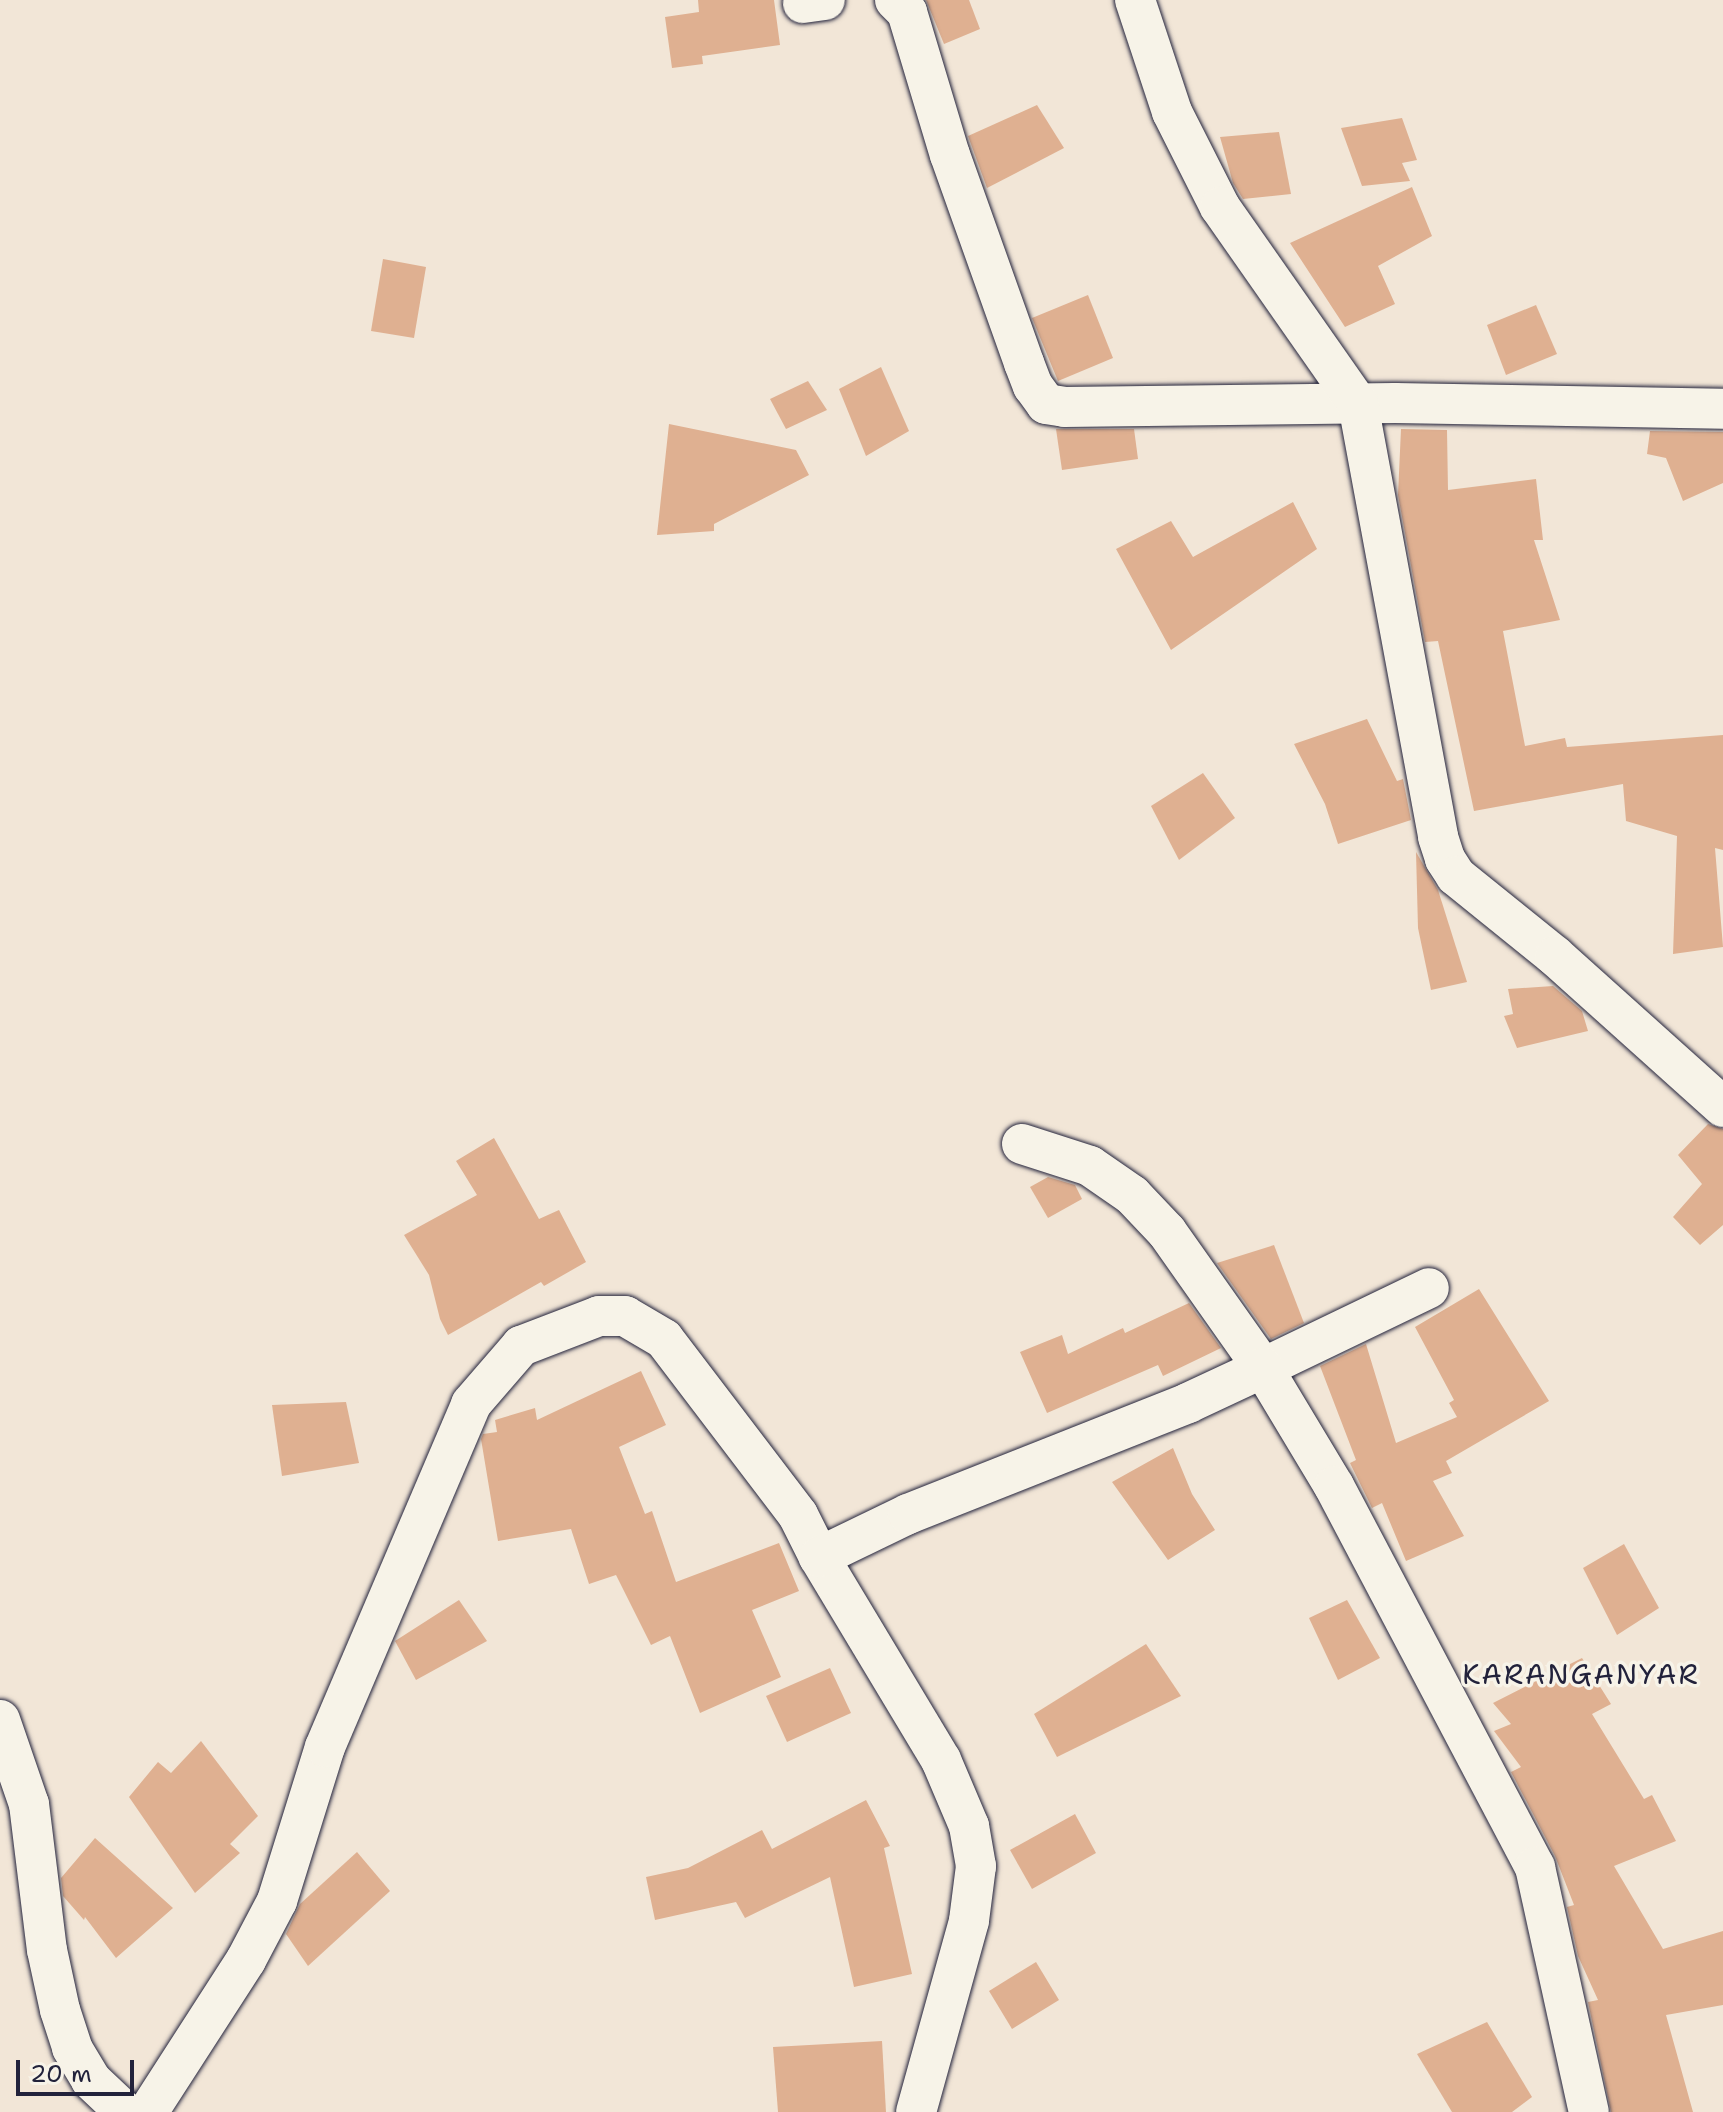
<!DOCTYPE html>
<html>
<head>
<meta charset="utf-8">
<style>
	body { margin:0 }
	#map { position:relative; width:1723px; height:2112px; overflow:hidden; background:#f2e6d7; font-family:"Shantell Sans",sans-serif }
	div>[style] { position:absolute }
	.building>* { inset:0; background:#dfb091 }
	.roads { filter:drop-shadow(0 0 2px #22223b) drop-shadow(0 0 2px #22223b) }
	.minor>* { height:40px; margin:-20px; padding:0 20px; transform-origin:20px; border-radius:20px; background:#f7f3e8 }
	span { translate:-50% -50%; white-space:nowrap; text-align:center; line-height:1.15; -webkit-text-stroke:7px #f7f3e8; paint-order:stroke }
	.quarter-label { font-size:28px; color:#22223b; letter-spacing:2px }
	.scale { position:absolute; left:16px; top:2060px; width:118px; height:36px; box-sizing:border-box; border:4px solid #22223b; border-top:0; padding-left:10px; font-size:24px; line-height:28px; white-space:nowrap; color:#22223b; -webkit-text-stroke:6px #f7f3e8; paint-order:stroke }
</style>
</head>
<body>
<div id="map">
	<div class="building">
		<div style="clip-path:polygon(698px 0,774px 0,780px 45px,702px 56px,703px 64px,672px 68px,665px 17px,699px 12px)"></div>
		<div style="clip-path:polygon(926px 0,969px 0,980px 29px,944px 44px)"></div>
		<div style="clip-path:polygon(1037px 105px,1064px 148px,987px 188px,968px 136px)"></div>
		<div style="clip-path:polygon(1402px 118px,1417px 160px,1402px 163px,1410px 181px,1362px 186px,1341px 128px)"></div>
		<div style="clip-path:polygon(1279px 132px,1291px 194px,1243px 199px,1233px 183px,1220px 137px)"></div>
		<div style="clip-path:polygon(1412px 187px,1432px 236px,1378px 266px,1395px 304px,1345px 327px,1290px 243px)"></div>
		<div style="clip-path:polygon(383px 259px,426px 267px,414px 338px,371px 331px)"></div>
		<div style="clip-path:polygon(1088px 295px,1113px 358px,1058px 381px,1032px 318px)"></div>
		<div style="clip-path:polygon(1536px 305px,1557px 354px,1506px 375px,1487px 325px)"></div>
		<div style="clip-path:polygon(881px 367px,909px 431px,866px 456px,839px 389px)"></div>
		<div style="clip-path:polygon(808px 381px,827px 410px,786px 429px,770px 399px)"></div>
		<div style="clip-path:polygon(669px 424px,796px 450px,809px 475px,714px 524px,714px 531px,657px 535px)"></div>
		<div style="clip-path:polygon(1056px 429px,1134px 429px,1138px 459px,1062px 470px)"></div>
		<div style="clip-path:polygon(1401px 429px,1447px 430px,1448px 490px,1536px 479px,1543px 540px,1534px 540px,1560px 620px,1503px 631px,1525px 746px,1565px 738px,1567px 747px,1723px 735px,1723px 850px,1715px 848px,1723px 947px,1673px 954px,1677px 836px,1626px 821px,1623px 784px,1474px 811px,1438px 641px,1425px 642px,1398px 495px)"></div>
		<div style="clip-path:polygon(1650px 431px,1723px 432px,1723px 483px,1683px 501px,1666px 458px,1647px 454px)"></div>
		<div style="clip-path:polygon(1293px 502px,1317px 549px,1171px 650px,1116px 549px,1171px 521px,1193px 557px)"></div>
		<div style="clip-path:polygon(1367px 719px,1397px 781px,1403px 779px,1411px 820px,1338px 844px,1325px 804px,1294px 744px)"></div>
		<div style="clip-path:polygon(1203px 773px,1235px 818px,1179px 860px,1151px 806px)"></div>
		<div style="clip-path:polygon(1416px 852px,1438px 890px,1467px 982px,1431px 990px,1418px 928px)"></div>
		<div style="clip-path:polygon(1553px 986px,1582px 1011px,1588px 1031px,1517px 1048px,1504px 1016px,1513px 1014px,1508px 989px)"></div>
		<div style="clip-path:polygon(1708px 1124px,1723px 1129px,1723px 1225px,1700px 1245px,1673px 1217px,1702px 1184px,1678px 1155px)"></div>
		<div style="clip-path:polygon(494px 1138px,539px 1219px,559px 1210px,586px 1262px,544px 1286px,541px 1282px,448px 1335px,440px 1319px,429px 1275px,404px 1235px,477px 1195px,456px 1161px)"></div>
		<div style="clip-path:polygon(1048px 1177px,1075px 1185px,1082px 1199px,1048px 1218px,1030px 1187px)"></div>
		<div style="clip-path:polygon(1274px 1245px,1304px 1323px,1271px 1339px,1217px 1263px)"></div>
		<div style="clip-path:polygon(1479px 1289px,1549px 1401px,1446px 1461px,1452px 1473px,1433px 1481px,1464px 1536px,1406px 1561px,1382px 1503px,1372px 1508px,1350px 1463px,1356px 1460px,1320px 1366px,1366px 1344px,1396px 1443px,1457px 1417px,1449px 1403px,1454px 1400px,1415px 1327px)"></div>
		<div style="clip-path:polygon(1189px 1303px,1221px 1348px,1163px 1376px,1158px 1365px,1047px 1413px,1020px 1352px,1062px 1335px,1068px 1354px,1123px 1328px,1125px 1333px)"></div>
		<div style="clip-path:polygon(641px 1371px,666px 1425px,619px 1447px,645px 1514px,652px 1511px,676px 1582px,779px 1543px,799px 1591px,752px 1610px,781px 1677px,700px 1713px,670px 1636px,651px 1645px,616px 1575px,589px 1584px,571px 1529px,498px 1541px,481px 1439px,483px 1434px,497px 1432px,495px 1420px,535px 1408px,537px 1420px)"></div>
		<div style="clip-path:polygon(346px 1402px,359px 1463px,282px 1476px,272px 1405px)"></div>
		<div style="clip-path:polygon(1173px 1448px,1192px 1494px,1215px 1530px,1168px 1560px,1112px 1482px)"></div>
		<div style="clip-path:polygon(1624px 1544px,1659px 1608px,1617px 1635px,1583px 1568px)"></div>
		<div style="clip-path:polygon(459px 1600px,487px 1641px,416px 1680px,395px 1641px)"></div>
		<div style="clip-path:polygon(1347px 1600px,1380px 1658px,1338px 1680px,1309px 1618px)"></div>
		<div style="clip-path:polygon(1146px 1644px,1181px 1696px,1057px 1757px,1034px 1714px)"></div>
		<div style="clip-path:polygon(1582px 1658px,1611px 1704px,1592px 1714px,1644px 1799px,1652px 1795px,1676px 1841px,1614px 1866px,1663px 1949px,1723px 1931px,1723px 2005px,1666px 2015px,1693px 2112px,1611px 2112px,1588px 2002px,1598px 2000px,1578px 1956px,1567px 1907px,1574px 1905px,1555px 1856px,1511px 1772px,1521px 1767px,1494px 1731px,1511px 1724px,1493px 1703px)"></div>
		<div style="clip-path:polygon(830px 1668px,851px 1713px,787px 1742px,766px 1696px)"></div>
		<div style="clip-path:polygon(201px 1741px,258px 1816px,230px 1844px,240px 1853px,195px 1893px,129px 1797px,158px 1762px,171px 1773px)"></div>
		<div style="clip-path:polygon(866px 1800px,890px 1846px,884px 1848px,912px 1974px,854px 1987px,830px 1877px,745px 1918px,736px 1902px,655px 1920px,646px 1877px,688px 1868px,762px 1830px,772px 1849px)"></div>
		<div style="clip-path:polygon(1075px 1814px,1096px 1853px,1032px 1889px,1010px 1850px)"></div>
		<div style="clip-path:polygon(95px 1838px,173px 1908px,116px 1958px,85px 1917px,84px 1920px,63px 1896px,61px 1878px)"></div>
		<div style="clip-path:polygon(357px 1852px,390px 1891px,308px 1966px,286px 1934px,300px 1904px)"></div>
		<div style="clip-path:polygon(1036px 1962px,1059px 2000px,1012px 2029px,989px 1991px)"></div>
		<div style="clip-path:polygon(1487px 2022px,1532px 2097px,1512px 2112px,1452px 2112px,1417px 2054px)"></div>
		<div style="clip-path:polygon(882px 2041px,886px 2112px,778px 2112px,773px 2047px)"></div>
	</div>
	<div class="roads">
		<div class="minor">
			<div style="left:895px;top:0;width:17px;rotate:45deg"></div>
			<div style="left:907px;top:12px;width:149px;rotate:73.3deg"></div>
			<div style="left:950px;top:155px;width:221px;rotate:70.4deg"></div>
			<div style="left:1024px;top:363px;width:25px;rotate:69deg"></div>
			<div style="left:1033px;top:386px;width:22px;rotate:54deg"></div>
			<div style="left:1046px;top:404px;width:18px;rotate:9deg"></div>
			<div style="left:1064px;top:407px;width:331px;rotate:-0.7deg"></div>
			<div style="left:1395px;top:403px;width:328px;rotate:1deg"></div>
			<div style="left:1135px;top:0;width:118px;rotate:71.7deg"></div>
			<div style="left:1172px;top:112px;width:106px;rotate:63.2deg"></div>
			<div style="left:1220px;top:207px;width:241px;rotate:55deg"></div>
			<div style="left:1358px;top:404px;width:440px;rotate:79.5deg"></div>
			<div style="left:1438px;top:837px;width:23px;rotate:72deg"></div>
			<div style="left:1445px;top:859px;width:20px;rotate:57deg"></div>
			<div style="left:1456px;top:876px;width:127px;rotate:38.9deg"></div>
			<div style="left:1555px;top:956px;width:226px;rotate:41.9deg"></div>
			<div style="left:803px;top:3px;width:22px;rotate:-8deg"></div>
			<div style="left:1022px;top:1144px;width:71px;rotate:17.9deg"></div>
			<div style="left:1090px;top:1166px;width:51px;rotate:34.6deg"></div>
			<div style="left:1132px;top:1195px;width:51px;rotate:46.6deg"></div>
			<div style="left:1167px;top:1232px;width:166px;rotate:54.8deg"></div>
			<div style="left:1263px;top:1368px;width:184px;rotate:-25.7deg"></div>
			<div style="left:819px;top:1557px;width:237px;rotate:59deg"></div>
			<div style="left:941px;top:1760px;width:72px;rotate:67deg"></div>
			<div style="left:969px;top:1826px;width:41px;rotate:80.1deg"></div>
			<div style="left:976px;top:1866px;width:55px;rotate:97.3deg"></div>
			<div style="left:969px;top:1921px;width:198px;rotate:105.5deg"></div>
			<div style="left:0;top:1720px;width:89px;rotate:71deg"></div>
			<div style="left:29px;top:1804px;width:147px;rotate:83deg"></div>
			<div style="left:47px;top:1950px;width:61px;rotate:77.8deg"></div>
			<div style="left:60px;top:2010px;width:40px;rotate:72deg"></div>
			<div style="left:72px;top:2048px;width:37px;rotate:59deg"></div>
			<div style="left:91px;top:2080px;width:47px;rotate:43.3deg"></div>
			<div style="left:148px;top:2112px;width:181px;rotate:-57.2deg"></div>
			<div style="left:246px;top:1960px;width:67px;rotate:-62.3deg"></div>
			<div style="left:277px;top:1901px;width:161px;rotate:-72.7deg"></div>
			<div style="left:325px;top:1747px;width:373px;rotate:-66.9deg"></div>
			<div style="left:471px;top:1404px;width:77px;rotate:-49.2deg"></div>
			<div style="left:521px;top:1346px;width:84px;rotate:-21deg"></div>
			<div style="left:599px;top:1316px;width:26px"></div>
			<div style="left:625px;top:1316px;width:45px;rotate:30.5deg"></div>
			<div style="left:664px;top:1339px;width:221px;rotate:52.7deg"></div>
			<div style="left:798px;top:1515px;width:47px;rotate:63.4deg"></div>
			<div style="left:819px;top:1557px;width:99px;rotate:-25.8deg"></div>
			<div style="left:908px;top:1514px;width:301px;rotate:-21.6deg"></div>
			<div style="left:1188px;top:1403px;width:83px;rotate:-25deg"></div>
			<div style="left:1263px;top:1368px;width:138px;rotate:59deg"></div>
			<div style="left:1334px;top:1486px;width:431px;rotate:62.2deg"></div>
			<div style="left:1535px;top:1867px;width:251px;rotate:77.6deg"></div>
		</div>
	</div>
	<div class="quarter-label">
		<span style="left:1581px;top:1674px">KARANGANYAR</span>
	</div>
	<div class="scale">20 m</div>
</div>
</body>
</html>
